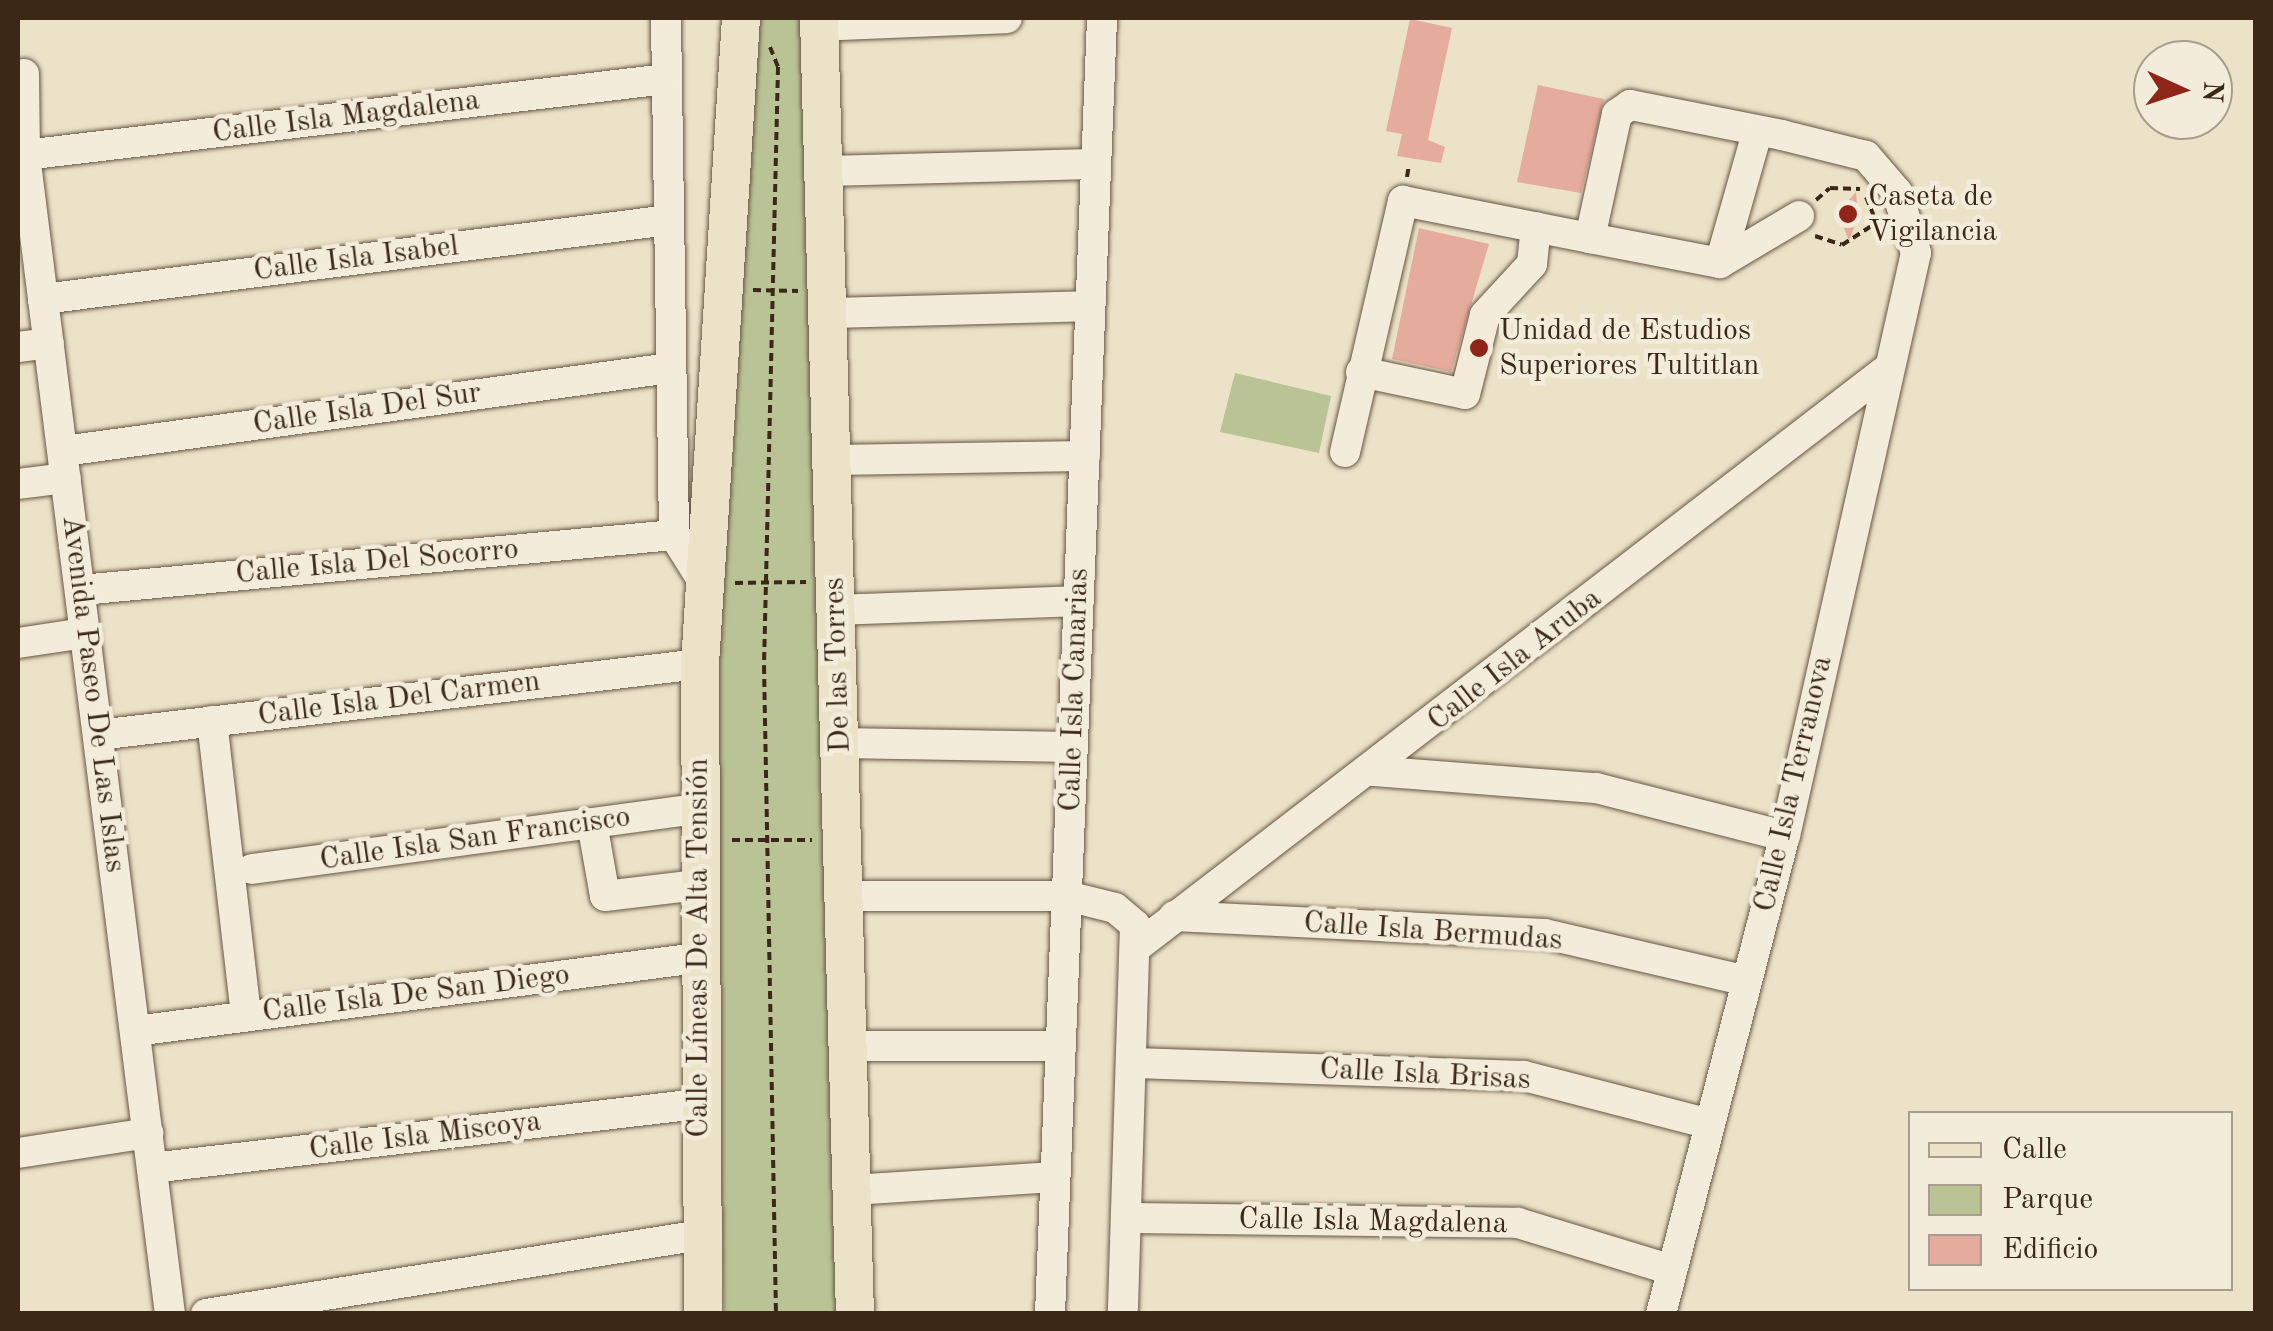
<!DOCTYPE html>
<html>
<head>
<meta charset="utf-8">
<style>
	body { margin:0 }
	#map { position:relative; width:2273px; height:1331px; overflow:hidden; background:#ece2c8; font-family:"Old Standard TT",serif }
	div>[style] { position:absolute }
	.green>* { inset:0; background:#b9c395 }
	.building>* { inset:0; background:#e5ac9d }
	.path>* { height:4px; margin-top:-2px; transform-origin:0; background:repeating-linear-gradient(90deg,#3b2817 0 8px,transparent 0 13px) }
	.roads { filter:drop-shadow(0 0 2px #675643) drop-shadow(0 0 2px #675643) }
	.minor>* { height:30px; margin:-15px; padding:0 15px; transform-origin:15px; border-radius:15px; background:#f3ecdb }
	.major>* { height:38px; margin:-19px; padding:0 19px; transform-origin:19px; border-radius:19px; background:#ece2c8 }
	.dots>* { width:28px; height:28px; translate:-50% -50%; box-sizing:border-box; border:5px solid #f3ecdb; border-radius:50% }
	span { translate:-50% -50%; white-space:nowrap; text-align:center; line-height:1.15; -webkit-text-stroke:9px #f3ecdb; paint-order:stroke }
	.street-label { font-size:30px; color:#3b2817 }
	.poi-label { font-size:30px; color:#3b2817 }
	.left { translate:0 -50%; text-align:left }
	.frame { position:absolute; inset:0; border:20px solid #3b2817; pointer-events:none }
	.legend { position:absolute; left:1908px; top:1111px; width:325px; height:180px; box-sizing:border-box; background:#f3ecdb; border:2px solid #a99e8d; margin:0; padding:12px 18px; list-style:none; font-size:30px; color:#3b2817 }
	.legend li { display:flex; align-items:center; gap:20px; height:50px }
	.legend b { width:50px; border:2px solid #a99e8d }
	.north { position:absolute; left:2133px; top:40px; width:100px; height:100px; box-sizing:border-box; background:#f3ecdb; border:2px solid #a99e8d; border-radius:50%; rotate:93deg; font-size:28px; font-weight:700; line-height:40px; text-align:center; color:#3b2817 }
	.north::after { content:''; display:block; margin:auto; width:35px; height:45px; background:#8f2418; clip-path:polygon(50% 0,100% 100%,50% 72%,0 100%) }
</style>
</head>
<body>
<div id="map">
	<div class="green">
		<div style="clip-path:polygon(756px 18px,801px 18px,837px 1313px,724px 1314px,712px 743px)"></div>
		<div style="clip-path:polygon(1235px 373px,1331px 396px,1319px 453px,1220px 432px)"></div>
	</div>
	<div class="building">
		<div style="clip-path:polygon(1410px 19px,1452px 28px,1428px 140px,1445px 147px,1441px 163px,1397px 156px,1402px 134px,1386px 131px)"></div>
		<div style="clip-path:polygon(1538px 85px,1604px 99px,1581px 193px,1517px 182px)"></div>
		<div style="clip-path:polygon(1856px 192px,1858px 217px,1849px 241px,1838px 212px)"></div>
		<div style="clip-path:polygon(1419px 228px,1489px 244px,1451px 372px,1392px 359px)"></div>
	</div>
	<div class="path">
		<div style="left:770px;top:47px;width:22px;rotate:68deg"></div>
		<div style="left:778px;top:67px;width:599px;rotate:91.34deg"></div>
		<div style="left:764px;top:666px;width:648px;rotate:88.94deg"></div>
		<div style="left:1407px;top:177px;width:12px;rotate:-81deg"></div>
		<div style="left:1866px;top:197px;width:44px;rotate:67.5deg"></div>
		<div style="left:1816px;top:200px;width:18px;rotate:-41deg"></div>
		<div style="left:1830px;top:188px;width:30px;rotate:2deg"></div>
		<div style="left:1815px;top:236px;width:28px;rotate:18deg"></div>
		<div style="left:1842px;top:245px;width:40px;rotate:-32.9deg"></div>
		<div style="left:753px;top:290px;width:45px;rotate:1.3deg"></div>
		<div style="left:735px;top:583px;width:71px;rotate:-0.8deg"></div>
		<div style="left:732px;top:840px;width:80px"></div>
	</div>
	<div class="roads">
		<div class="minor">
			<div style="left:666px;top:18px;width:517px;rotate:89.11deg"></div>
			<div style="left:674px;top:535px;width:57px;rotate:58deg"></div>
			<div style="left:819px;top:26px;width:188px;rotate:-2.4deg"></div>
			<div style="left:24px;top:74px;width:81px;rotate:89.3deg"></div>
			<div style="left:25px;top:155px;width:1168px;rotate:82.87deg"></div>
			<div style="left:25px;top:155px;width:645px;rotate:-6.76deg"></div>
			<div style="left:823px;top:171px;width:273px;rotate:-1.5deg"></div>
			<div style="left:1720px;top:263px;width:92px;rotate:-30.7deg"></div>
			<div style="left:43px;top:299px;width:631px;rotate:-7.19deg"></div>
			<div style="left:828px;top:313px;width:262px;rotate:-1.5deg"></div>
			<div style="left:18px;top:347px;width:31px;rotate:-7deg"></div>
			<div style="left:1361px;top:372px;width:106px;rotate:11.9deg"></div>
			<div style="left:1465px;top:394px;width:81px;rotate:-75.8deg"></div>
			<div style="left:1485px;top:315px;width:69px;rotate:-47.3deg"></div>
			<div style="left:1532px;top:264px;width:37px;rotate:-84deg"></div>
			<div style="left:64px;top:451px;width:612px;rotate:-7.8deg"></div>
			<div style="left:1345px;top:452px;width:258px;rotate:-77deg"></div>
			<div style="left:1403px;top:201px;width:191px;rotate:11.2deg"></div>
			<div style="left:832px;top:460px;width:253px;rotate:-0.9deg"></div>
			<div style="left:18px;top:484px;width:48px;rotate:-7.1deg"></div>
			<div style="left:81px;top:590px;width:596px;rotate:-5.3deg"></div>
			<div style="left:836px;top:610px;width:243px;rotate:-2.1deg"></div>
			<div style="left:18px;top:643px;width:68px;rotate:-8.5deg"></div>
			<div style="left:212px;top:721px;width:296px;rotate:83.4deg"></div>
			<div style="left:98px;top:735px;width:606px;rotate:-6.73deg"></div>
			<div style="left:840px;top:743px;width:233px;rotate:1deg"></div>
			<div style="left:1373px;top:771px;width:224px;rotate:4.4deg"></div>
			<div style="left:1596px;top:788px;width:195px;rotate:14.3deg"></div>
			<div style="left:592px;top:823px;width:74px;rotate:79.9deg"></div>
			<div style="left:605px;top:896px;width:93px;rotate:-6.8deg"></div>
			<div style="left:252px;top:869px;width:449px;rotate:-7.7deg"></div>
			<div style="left:844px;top:896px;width:223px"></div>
			<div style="left:1067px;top:896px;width:49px;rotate:14deg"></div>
			<div style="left:1115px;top:908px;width:26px;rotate:40deg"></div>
			<div style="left:1135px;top:925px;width:389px;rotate:91.8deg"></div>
			<div style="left:1174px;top:916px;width:371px;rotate:2.8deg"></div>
			<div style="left:1545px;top:934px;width:207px;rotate:13.1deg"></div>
			<div style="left:1139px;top:945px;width:943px;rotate:-37.59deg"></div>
			<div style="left:135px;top:1031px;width:567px;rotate:-7.4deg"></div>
			<div style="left:848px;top:1046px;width:212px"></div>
			<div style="left:1134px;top:1063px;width:390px;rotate:1.9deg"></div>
			<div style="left:1524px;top:1076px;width:192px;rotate:14.5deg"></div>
			<div style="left:18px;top:1153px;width:132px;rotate:-8.7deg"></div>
			<div style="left:152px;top:1168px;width:550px;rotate:-6.69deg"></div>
			<div style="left:852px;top:1190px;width:203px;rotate:-3.7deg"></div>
			<div style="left:1127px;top:1218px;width:391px;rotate:0.7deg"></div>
			<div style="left:1518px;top:1223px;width:161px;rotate:17deg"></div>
			<div style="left:206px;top:1314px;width:501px;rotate:-9.07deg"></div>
			<div style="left:1050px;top:1314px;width:1297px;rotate:-87.7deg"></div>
			<div style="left:1661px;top:1314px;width:494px;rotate:-75.5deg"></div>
			<div style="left:1785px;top:836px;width:598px;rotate:-77.34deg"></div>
			<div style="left:1916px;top:253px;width:64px;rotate:-107.3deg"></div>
			<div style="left:1897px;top:192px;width:48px;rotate:-130.7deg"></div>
			<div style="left:1866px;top:156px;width:87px;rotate:-166deg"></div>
			<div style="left:1782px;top:135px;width:155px;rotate:-168.8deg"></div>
			<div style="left:1630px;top:105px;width:16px;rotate:145deg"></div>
			<div style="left:1617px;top:114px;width:127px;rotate:102.3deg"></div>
			<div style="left:1590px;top:238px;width:132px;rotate:10.9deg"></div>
			<div style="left:1720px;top:263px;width:135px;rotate:-74.1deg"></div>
		</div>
		<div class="major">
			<div style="left:819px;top:18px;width:1296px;rotate:88.41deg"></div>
			<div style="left:703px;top:1314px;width:650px;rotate:-90.26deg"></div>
			<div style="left:700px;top:664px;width:647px;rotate:-86.37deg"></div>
		</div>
	</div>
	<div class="dots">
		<div style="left:1848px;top:214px;background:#8f2418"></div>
		<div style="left:1479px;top:348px;background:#8f2418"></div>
	</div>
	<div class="street-label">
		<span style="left:346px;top:117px;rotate:-7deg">Calle Isla Magdalena</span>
		<span style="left:356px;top:259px;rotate:-7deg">Calle Isla Isabel</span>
		<span style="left:367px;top:409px;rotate:-8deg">Calle Isla Del Sur</span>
		<span style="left:377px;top:562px;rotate:-5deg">Calle Isla Del Socorro</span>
		<span style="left:1515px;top:660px;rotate:-38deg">Calle Isla Aruba</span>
		<span style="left:838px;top:665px;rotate:-92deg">De las Torres</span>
		<span style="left:1075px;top:690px;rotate:-88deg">Calle Isla Canarias</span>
		<span style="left:93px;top:694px;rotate:83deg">Avenida Paseo De Las Islas</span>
		<span style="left:399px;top:699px;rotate:-7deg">Calle Isla Del Carmen</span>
		<span style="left:1794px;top:784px;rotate:-77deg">Calle Isla Terranova</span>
		<span style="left:475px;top:839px;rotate:-8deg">Calle Isla San Francisco</span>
		<span style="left:1433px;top:932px;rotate:4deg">Calle Isla Bermudas</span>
		<span style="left:699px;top:948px;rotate:-90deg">Calle Líneas De Alta Tensión</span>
		<span style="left:416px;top:994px;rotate:-7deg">Calle Isla De San Diego</span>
		<span style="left:1425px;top:1075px;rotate:3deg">Calle Isla Brisas</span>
		<span style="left:425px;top:1136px;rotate:-7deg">Calle Isla Miscoya</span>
		<span style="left:1373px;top:1222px;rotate:1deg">Calle Isla Magdalena</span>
	</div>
	<div class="poi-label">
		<span class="left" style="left:1868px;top:214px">Caseta de<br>Vigilancia</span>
		<span class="left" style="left:1499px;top:348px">Unidad de Estudios<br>Superiores Tultitlan</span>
	</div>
	<div class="frame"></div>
	<ul class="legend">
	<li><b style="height:12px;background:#ece2c8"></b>Calle</li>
	<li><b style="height:28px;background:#b9c395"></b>Parque</li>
	<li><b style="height:28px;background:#e5ac9d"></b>Edificio</li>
	</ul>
	<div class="north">N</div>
</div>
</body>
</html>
